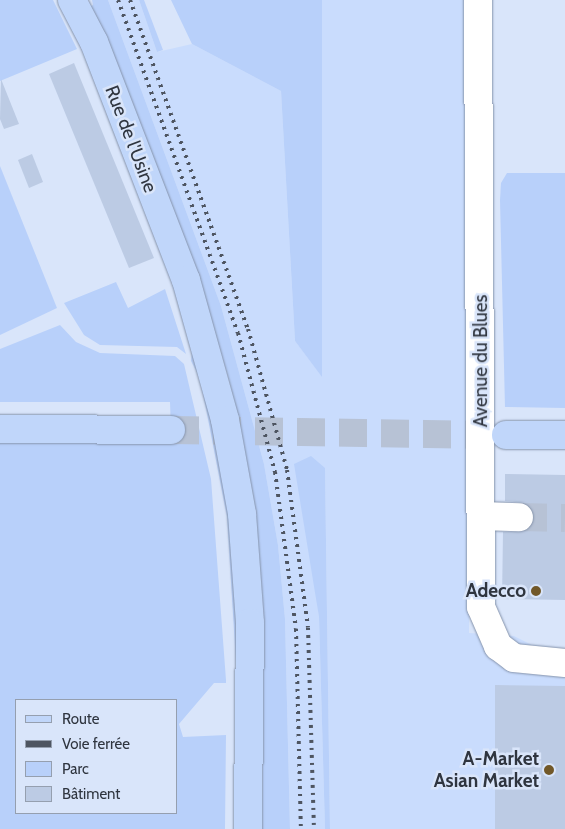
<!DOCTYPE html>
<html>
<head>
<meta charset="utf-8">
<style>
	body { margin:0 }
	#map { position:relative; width:565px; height:829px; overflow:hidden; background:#d9e5fa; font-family:Cabin,sans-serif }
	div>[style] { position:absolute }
	.built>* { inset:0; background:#c9dcfd }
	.green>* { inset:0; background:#b8d0fa }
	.building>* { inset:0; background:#bccbe4 }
	.minor-tunnel>* { height:28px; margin-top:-14px; transform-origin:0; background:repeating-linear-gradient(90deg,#b7c2d5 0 28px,transparent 0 42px) }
	.major-tunnel>* { height:28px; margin-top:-14px; transform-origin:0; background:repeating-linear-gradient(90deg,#b7c2d5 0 28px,transparent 0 42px) }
	.roads { filter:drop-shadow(0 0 1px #8593ab) drop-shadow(0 0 1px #8593ab) }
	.minor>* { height:28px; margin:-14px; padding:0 14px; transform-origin:14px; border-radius:14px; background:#fff }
	.major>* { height:28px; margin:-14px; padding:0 14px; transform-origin:14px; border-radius:14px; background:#c0d6fa }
	.rail>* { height:4px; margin-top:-2px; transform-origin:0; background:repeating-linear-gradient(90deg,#4e5561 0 2.5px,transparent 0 7.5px) }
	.dots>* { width:14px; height:14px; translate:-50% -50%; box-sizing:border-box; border:2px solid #d9e5fa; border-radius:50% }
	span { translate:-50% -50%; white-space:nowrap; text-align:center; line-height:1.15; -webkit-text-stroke:5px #d9e5fa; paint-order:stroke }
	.street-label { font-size:19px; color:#2f353f }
	.poi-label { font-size:19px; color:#2f353f; font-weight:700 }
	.right { translate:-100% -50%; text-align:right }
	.legend { position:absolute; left:15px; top:699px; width:162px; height:115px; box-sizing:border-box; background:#d9e5fa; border:1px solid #959faf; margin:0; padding:6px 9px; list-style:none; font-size:15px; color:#2f353f }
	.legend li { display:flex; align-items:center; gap:10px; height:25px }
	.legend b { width:25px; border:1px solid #959faf }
</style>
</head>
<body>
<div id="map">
	<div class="built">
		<div style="clip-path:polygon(108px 0,139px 0,157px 52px,192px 44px,281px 91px,295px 341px,322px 376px,322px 0,467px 0,473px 200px,469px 633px,514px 636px,532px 645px,565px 649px,565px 829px,330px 829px,325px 468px,310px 541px,319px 617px,325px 829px,290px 829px,285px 619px,278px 545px,264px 464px,221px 306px)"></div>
	</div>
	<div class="green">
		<div style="clip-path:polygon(0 0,53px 0,77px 49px,0 81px)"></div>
		<div style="clip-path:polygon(92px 0,108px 0,221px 306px,264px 464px,278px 545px,285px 619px,290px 829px,262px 829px,263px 643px,253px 498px,230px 384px,198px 275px,148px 143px,89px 7px,93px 5px)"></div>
		<div style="clip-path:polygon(139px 0,144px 0,163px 50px,157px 52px)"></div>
		<div style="clip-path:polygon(171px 0,322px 0,322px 377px,295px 341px,281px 91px,192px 44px)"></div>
		<div style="clip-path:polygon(0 166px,57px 308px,0 335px)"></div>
		<div style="clip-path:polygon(507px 173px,565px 173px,565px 408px,505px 407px,500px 200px,501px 183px)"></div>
		<div style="clip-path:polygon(116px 282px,128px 308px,165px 289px,186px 354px,177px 347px,100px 345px,84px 335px,64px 303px)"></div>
		<div style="clip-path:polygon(178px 283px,200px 356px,232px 515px,241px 621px,237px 679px,227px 517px,200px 378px,191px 361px,192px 351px,173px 286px)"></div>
		<div style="clip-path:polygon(evenodd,60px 325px,76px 342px,100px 353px,175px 356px,184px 364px,211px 479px,226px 680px,226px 683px,214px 683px,179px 724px,183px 737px,226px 735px,225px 829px,0 829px,0 439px,171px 430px,170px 402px,0 402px,0 349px,60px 325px,16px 700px,176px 700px,176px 813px,16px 813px,16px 700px)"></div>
		<div style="clip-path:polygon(311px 456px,325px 468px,330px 829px,325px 829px,319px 617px,294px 464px)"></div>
	</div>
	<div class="building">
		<div style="clip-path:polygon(74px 63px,154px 258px,129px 268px,49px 74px)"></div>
		<div style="clip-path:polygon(1px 79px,19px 124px,4px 129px,0 119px)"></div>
		<div style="clip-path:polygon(32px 154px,43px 182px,29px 188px,18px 160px)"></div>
		<div style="clip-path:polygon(505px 474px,565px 475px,565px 600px,502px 599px,503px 532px,526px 531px,535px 518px,527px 503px,505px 501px)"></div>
		<div style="clip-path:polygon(495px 685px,565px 686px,565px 829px,495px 829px)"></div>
	</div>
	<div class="minor-tunnel">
		<div style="left:519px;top:517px;width:46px;rotate:1.2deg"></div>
	</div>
	<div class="major-tunnel">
		<div style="left:171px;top:430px;width:333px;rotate:0.9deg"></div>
	</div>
	<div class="roads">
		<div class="minor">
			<div style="left:478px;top:0;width:607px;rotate:89.72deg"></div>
			<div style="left:481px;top:607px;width:43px;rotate:66.4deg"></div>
			<div style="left:498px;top:646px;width:20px;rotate:37deg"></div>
			<div style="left:514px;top:658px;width:51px;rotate:5.6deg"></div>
			<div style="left:481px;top:516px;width:38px;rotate:2deg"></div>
		</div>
		<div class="major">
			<div style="left:72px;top:0;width:47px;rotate:62.4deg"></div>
			<div style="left:94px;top:42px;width:255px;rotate:68.9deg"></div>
			<div style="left:186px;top:280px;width:145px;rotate:74.4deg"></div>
			<div style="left:225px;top:420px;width:96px;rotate:79.7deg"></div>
			<div style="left:242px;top:514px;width:109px;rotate:85.8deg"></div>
			<div style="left:250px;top:623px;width:206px;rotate:90.6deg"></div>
			<div style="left:0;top:429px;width:171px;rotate:0.3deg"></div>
			<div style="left:506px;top:435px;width:59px"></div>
		</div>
	</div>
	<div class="rail">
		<div style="left:118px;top:0;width:354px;rotate:70.2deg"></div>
		<div style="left:238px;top:333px;width:144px;rotate:75.1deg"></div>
		<div style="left:275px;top:472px;width:158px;rotate:82.4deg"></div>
		<div style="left:296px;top:629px;width:200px;rotate:88.6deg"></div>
		<div style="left:130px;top:0;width:350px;rotate:70.3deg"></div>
		<div style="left:248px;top:329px;width:146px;rotate:74.5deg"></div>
		<div style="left:287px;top:470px;width:159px;rotate:82.4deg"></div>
		<div style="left:308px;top:628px;width:201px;rotate:88.3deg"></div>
	</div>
	<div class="dots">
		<div style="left:536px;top:591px;background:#715829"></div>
		<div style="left:549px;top:770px;background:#715829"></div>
	</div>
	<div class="street-label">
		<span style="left:131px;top:139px;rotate:69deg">Rue de l'Usine</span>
		<span style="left:481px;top:361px;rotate:-90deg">Avenue du Blues</span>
	</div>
	<div class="poi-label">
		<span class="right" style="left:526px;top:591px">Adecco</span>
		<span class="right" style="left:539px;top:770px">A-Market<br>Asian Market</span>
	</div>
	<ul class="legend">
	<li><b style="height:6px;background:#c0d6fa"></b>Route</li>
	<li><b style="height:6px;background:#4e5561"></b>Voie ferrée</li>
	<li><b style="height:14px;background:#b8d0fa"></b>Parc</li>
	<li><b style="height:14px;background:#bccbe4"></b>Bâtiment</li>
	</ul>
</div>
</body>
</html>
